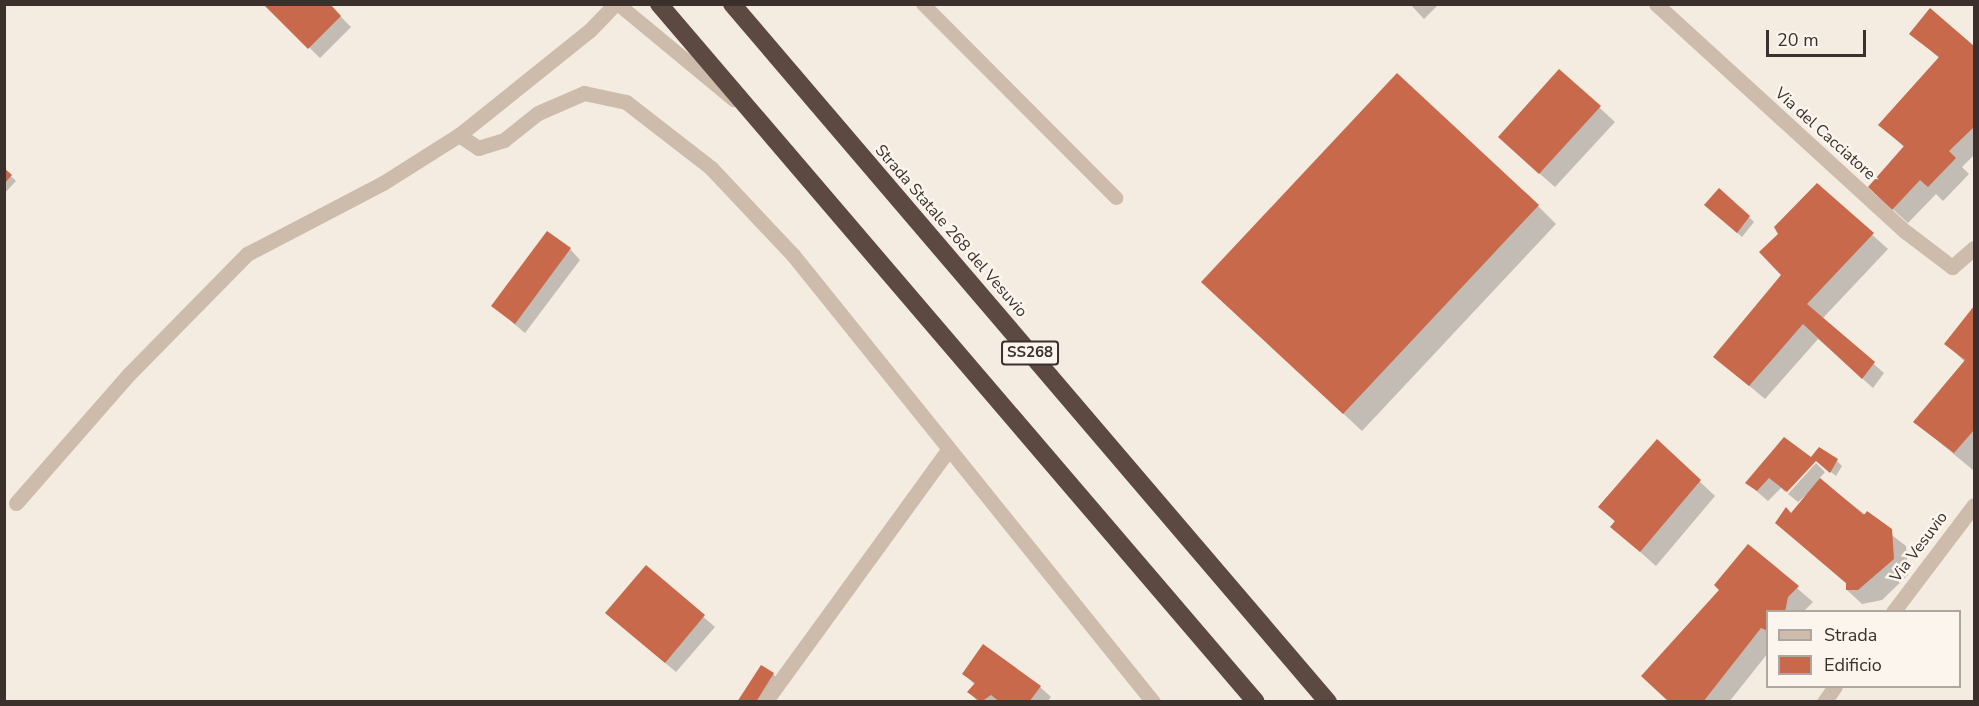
<!DOCTYPE html>
<html>
<head>
<meta charset="utf-8">
<style>
	body { margin:0 }
	#map { position:relative; width:1979px; height:706px; overflow:hidden; background:#f4ebe1; font-family:"Nunito Sans",sans-serif }
	div>[style] { position:absolute }
	.shadow>* { inset:0; background:#0003 }
	.building>* { inset:0; background:#c8694b }
	.lane>* { height:14px; margin:-7px; padding:0 7px; transform-origin:7px; border-radius:7px; background:#cdbbac }
	.street>* { height:15px; margin:-7.5px; padding:0 7.5px; transform-origin:7.5px; border-radius:7.5px; background:#cdbbac }
	.highway>* { height:18px; margin:-9px; padding:0 9px; transform-origin:9px; border-radius:9px; background:#5c4a42 }
	span { translate:-50% -50%; white-space:nowrap; text-align:center; line-height:1.15; -webkit-text-stroke:5px #fbf5ee; paint-order:stroke }
	.shield-label span { padding:2px 4px; background:#fbf5ee; border:2px solid; border-radius:4px; -webkit-text-stroke-width:0 }
	.shield-label { font-size:15px; color:#3b302b; font-weight:700 }
	.street-label { font-size:16px; color:#3b302b }
	.frame { position:absolute; inset:0; border:6px solid #3b302b; pointer-events:none }
	.legend { position:absolute; left:1766px; top:610px; width:195px; height:78px; box-sizing:border-box; background:#fbf5ee; border:2px solid #aea6a0; margin:0; padding:8px 10px; list-style:none; font-size:18px; color:#3b302b }
	.legend li { display:flex; align-items:center; gap:12px; height:30px }
	.legend b { width:30px; border:2px solid #aea6a0 }
	.scale { position:absolute; left:1766px; top:30px; width:100px; height:27px; box-sizing:border-box; border:3px solid #3b302b; border-top:0; padding-left:8px; font-size:18px; line-height:21px; white-space:nowrap; color:#3b302b; -webkit-text-stroke:4px #fbf5ee; paint-order:stroke }
</style>
</head>
<body>
<div id="map">
	<div class="shadow">
		<div style="clip-path:polygon(265px 4px,328px 4px,351px 27px,320px 58px)"></div>
		<div style="clip-path:polygon(1410px 4px,1439px 4px,1424px 19px)"></div>
		<div style="clip-path:polygon(1930px 10px,1974px 48px,1974px 155px,1962px 167px,1969px 174px,1943px 201px,1936px 194px,1908px 223px,1885px 202px,1905px 148px,1880px 125px,1939px 58px,1911px 33px)"></div>
		<div style="clip-path:polygon(1560px 71px,1615px 122px,1555px 187px,1515px 152px)"></div>
		<div style="clip-path:polygon(4px 170px,16px 181px,4px 194px)"></div>
		<div style="clip-path:polygon(1817px 185px,1888px 249px,1822px 319px,1884px 373px,1873px 388px,1818px 339px,1765px 399px,1715px 357px,1783px 275px,1780px 234px)"></div>
		<div style="clip-path:polygon(1538px 206px,1556px 224px,1362px 431px,1221px 300px)"></div>
		<div style="clip-path:polygon(1711px 210px,1749px 217px,1754px 222px,1742px 237px)"></div>
		<div style="clip-path:polygon(570px 249px,580px 260px,525px 333px,493px 306px)"></div>
		<div style="clip-path:polygon(1974px 309px,1974px 469px,1973px 470px,1915px 422px,1965px 362px,1946px 344px)"></div>
		<div style="clip-path:polygon(1657px 441px,1715px 496px,1656px 566px,1612px 527px,1616px 523px,1600px 507px)"></div>
		<div style="clip-path:polygon(1814px 461px,1785px 492px,1781px 488px,1768px 501px,1747px 483px)"></div>
		<div style="clip-path:polygon(1837px 461px,1842px 466px,1836px 476px,1818px 462px)"></div>
		<div style="clip-path:polygon(1816px 463px,1825px 472px,1819px 479px,1906px 546px,1908px 575px,1882px 600px,1862px 604px,1847px 590px,1848px 585px,1776px 522px,1792px 515px,1813px 489px,1798px 502px,1788px 494px)"></div>
		<div style="clip-path:polygon(1748px 546px,1813px 602px,1803px 612px,1768px 612px,1768px 653px,1729px 702px,1670px 702px)"></div>
		<div style="clip-path:polygon(646px 567px,715px 627px,676px 672px,618px 623px)"></div>
		<div style="clip-path:polygon(984px 646px,1040px 687px,1051px 697px,1047px 702px,978px 702px,969px 692px,975px 685px,964px 674px)"></div>
		<div style="clip-path:polygon(773px 674px,778px 679px,764px 702px,738px 702px)"></div>
	</div>
	<div class="building">
		<div style="clip-path:polygon(263px 4px,330px 4px,341px 16px,308px 49px)"></div>
		<div style="clip-path:polygon(1930px 8px,1974px 46px,1974px 127px,1949px 151px,1956px 158px,1928px 187px,1920px 180px,1892px 210px,1868px 187px,1904px 146px,1878px 125px,1939px 57px,1909px 34px)"></div>
		<div style="clip-path:polygon(1559px 69px,1601px 106px,1539px 174px,1498px 137px)"></div>
		<div style="clip-path:polygon(1397px 73px,1539px 205px,1343px 414px,1201px 282px)"></div>
		<div style="clip-path:polygon(4px 168px,12px 175px,4px 184px)"></div>
		<div style="clip-path:polygon(1817px 183px,1874px 233px,1807px 304px,1875px 362px,1862px 379px,1803px 324px,1749px 386px,1713px 357px,1781px 275px,1759px 252px,1778px 234px,1774px 227px)"></div>
		<div style="clip-path:polygon(1719px 188px,1750px 216px,1737px 233px,1704px 205px)"></div>
		<div style="clip-path:polygon(547px 231px,571px 248px,515px 324px,491px 306px)"></div>
		<div style="clip-path:polygon(1974px 306px,1974px 430px,1954px 453px,1913px 422px,1965px 360px,1944px 344px)"></div>
		<div style="clip-path:polygon(1784px 437px,1811px 457px,1819px 447px,1838px 459px,1830px 473px,1816px 461px,1787px 492px,1769px 478px,1757px 491px,1745px 483px)"></div>
		<div style="clip-path:polygon(1657px 439px,1701px 480px,1640px 552px,1610px 527px,1615px 521px,1598px 507px)"></div>
		<div style="clip-path:polygon(1820px 478px,1864px 515px,1867px 511px,1892px 529px,1894px 559px,1858px 590px,1846px 590px,1846px 583px,1775px 523px,1786px 507px,1791px 513px)"></div>
		<div style="clip-path:polygon(1748px 544px,1799px 586px,1788px 597px,1785px 612px,1768px 612px,1768px 631px,1761px 628px,1703px 702px,1669px 702px,1641px 676px,1719px 590px,1714px 585px)"></div>
		<div style="clip-path:polygon(646px 565px,705px 615px,665px 663px,605px 613px)"></div>
		<div style="clip-path:polygon(983px 644px,1041px 686px,1029px 702px,1000px 702px,991px 695px,981px 702px,967px 692px,975px 683px,962px 674px)"></div>
		<div style="clip-path:polygon(761px 665px,774px 673px,756px 702px,737px 702px)"></div>
	</div>
	<div class="lane">
		<div style="left:618px;top:4px;width:151px;rotate:39.6deg"></div>
		<div style="left:923px;top:4px;width:274px;rotate:45.1deg"></div>
	</div>
	<div class="street">
		<div style="left:1656px;top:4px;width:338px;rotate:42.4deg"></div>
		<div style="left:1906px;top:232px;width:58px;rotate:37.3deg"></div>
		<div style="left:1952px;top:267px;width:29px;rotate:-41deg"></div>
		<div style="left:459px;top:135px;width:23px;rotate:34deg"></div>
		<div style="left:478px;top:148px;width:27px;rotate:-17deg"></div>
		<div style="left:504px;top:140px;width:43px;rotate:-38.5deg"></div>
		<div style="left:538px;top:113px;width:50px;rotate:-23.5deg"></div>
		<div style="left:584px;top:93px;width:43px;rotate:12.1deg"></div>
		<div style="left:626px;top:102px;width:108px;rotate:37.8deg"></div>
		<div style="left:711px;top:168px;width:120px;rotate:46.7deg"></div>
		<div style="left:793px;top:255px;width:574px;rotate:51.15deg"></div>
		<div style="left:16px;top:503px;width:171px;rotate:-48.8deg"></div>
		<div style="left:129px;top:374px;width:168px;rotate:-45.5deg"></div>
		<div style="left:247px;top:254px;width:153px;rotate:-27.6deg"></div>
		<div style="left:383px;top:183px;width:90px;rotate:-32.3deg"></div>
		<div style="left:459px;top:135px;width:168px;rotate:-38.7deg"></div>
		<div style="left:590px;top:30px;width:36px;rotate:-46deg"></div>
		<div style="left:1893px;top:612px;width:134px;rotate:-52.9deg"></div>
		<div style="left:765px;top:702px;width:313px;rotate:-54deg"></div>
		<div style="left:1824px;top:702px;width:19px;rotate:-55deg"></div>
	</div>
	<div class="highway">
		<div style="left:659px;top:4px;width:918px;rotate:49.46deg"></div>
		<div style="left:732px;top:4px;width:918px;rotate:49.51deg"></div>
	</div>
	<div class="shield-label">
		<span style="left:1030px;top:353px">SS268</span>
	</div>
	<div class="street-label">
		<span style="left:1825px;top:134px;rotate:42deg">Via del Cacciatore</span>
		<span style="left:951px;top:231px;rotate:49deg">Strada Statale 268 del Vesuvio</span>
		<span style="left:1919px;top:547px;rotate:-53deg">Via Vesuvio</span>
	</div>
	<div class="frame"></div>
	<ul class="legend">
	<li><b style="height:8px;background:#cdbbac"></b>Strada</li>
	<li><b style="height:16px;background:#c8694b"></b>Edificio</li>
	</ul>
	<div class="scale">20 m</div>
</div>
</body>
</html>
